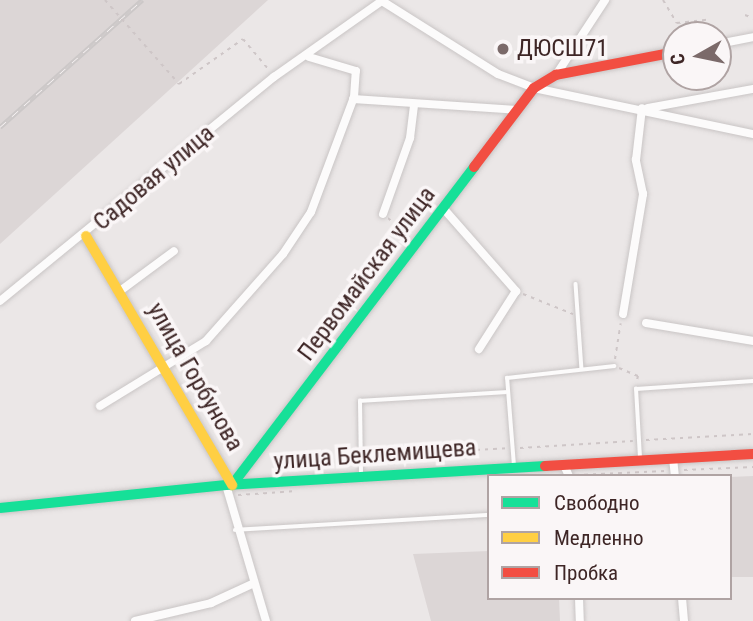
<!DOCTYPE html>
<html>
<head>
<meta charset="utf-8">
<style>
	body { margin:0 }
	#map { position:relative; width:753px; height:621px; overflow:hidden; background:#ebe7e7; font-family:"Roboto Condensed",sans-serif }
	div>[style] { position:absolute }
	.built>* { inset:0; background:#dcd6d6 }
	.path>* { height:2px; margin-top:-1px; transform-origin:0; background:repeating-linear-gradient(90deg,#cec6c7 0 3.5px,transparent 0 8.5px) }
	.roads { filter:drop-shadow(0 0 2px #c9c5c5) drop-shadow(0 0 2px #c9c5c5) }
	.lane>* { height:3.5px; margin:-1.75px; padding:0 1.75px; transform-origin:1.75px; border-radius:1.75px; background:#fcfbfb }
	.street>* { height:8px; margin:-4px; padding:0 4px; transform-origin:4px; border-radius:4px; background:#fcfbfb }
	.fast>* { height:10px; margin:-5px; padding:0 5px; transform-origin:5px; border-radius:5px; background:#16e098 }
	.slow>* { height:10px; margin:-5px; padding:0 5px; transform-origin:5px; border-radius:5px; background:#ffcf43 }
	.jam>* { height:10px; margin:-5px; padding:0 5px; transform-origin:5px; border-radius:5px; background:#f24e42 }
	.rail>* { height:5px; margin-top:-2.5px; transform-origin:0; background:repeating-linear-gradient(90deg,#faf6f7 0 8px,#ccc8c8 0 16px); box-sizing:border-box; border-block:2px solid #ccc8c8 }
	.path-bridge>* { height:2px; margin-top:-1px; transform-origin:0; background:repeating-linear-gradient(90deg,#cec6c7 0 3.5px,transparent 0 8.5px) }
	.dots>* { width:19px; height:19px; translate:-50% -50%; box-sizing:border-box; border:4px solid #faf6f7; border-radius:50% }
	span { translate:-50% -50%; white-space:nowrap; text-align:center; line-height:1.15; -webkit-text-stroke:7px #faf6f7; paint-order:stroke }
	.poi-label { font-size:24px; color:#3e2626 }
	.left { translate:0 -50%; text-align:left }
	.street-label { font-size:24px; color:#3e2626 }
	.legend { position:absolute; left:487px; top:474px; width:245px; height:126px; box-sizing:border-box; background:#faf6f7; border:2px solid #afa3a3; margin:0; padding:9px 12px; list-style:none; font-size:21px; color:#3e2626 }
	.legend li { display:flex; align-items:center; gap:14px; height:35px }
	.legend b { width:35px; border:2px solid #afa3a3 }
	.north { position:absolute; left:662px; top:21px; width:70px; height:70px; box-sizing:border-box; background:#faf6f7; border:2px solid #afa3a3; border-radius:50%; rotate:261deg; font-size:19px; font-weight:700; line-height:28px; text-align:center; color:#3e2626 }
	.north::after { content:''; display:block; margin:auto; width:24px; height:32px; background:#7b6a6a; clip-path:polygon(50% 0,100% 100%,50% 72%,0 100%) }
</style>
</head>
<body>
<div id="map">
	<div class="built">
		<div style="clip-path:polygon(0 0,268px 0,0 244px)"></div>
		<div style="clip-path:polygon(753px 476px,753px 577px,730px 577px,730px 477px)"></div>
		<div style="clip-path:polygon(489px 551px,489px 598px,559px 598px,560px 621px,431px 621px,413px 554px)"></div>
	</div>
	<div class="path">
		<div style="left:663px;top:0;width:27px;rotate:59deg"></div>
		<div style="left:677px;top:23px;width:30px;rotate:-6deg"></div>
		<div style="left:745px;top:15px;width:9px;rotate:21deg"></div>
		<div style="left:689px;top:24px;width:11px;rotate:80deg"></div>
		<div style="left:179px;top:84px;width:78px;rotate:-35.1deg"></div>
		<div style="left:243px;top:39px;width:39px;rotate:50deg"></div>
		<div style="left:388px;top:218px;width:30px;rotate:42deg"></div>
		<div style="left:523px;top:294px;width:54px;rotate:21.8deg"></div>
		<div style="left:615px;top:359px;width:36px;rotate:-81deg"></div>
		<div style="left:619px;top:368px;width:21px;rotate:23deg"></div>
		<div style="left:638px;top:376px;width:8px;rotate:104deg"></div>
		<div style="left:646px;top:440px;width:107px;rotate:-3.2deg"></div>
		<div style="left:520px;top:448px;width:113px;rotate:-3.5deg"></div>
		<div style="left:366px;top:456px;width:141px;rotate:-3.2deg"></div>
		<div style="left:684px;top:470px;width:69px;rotate:-2.5deg"></div>
		<div style="left:576px;top:475px;width:89px;rotate:-2.6deg"></div>
		<div style="left:238px;top:495px;width:58px;rotate:-3.9deg"></div>
	</div>
	<div class="roads">
		<div class="lane">
			<div style="left:576px;top:284px;width:85px;rotate:86deg"></div>
			<div style="left:640px;top:458px;width:69px;rotate:-93.3deg"></div>
			<div style="left:636px;top:389px;width:117px;rotate:-3.9deg"></div>
			<div style="left:514px;top:466px;width:88px;rotate:-94.5deg"></div>
			<div style="left:507px;top:378px;width:108px;rotate:-6.4deg"></div>
			<div style="left:361px;top:473px;width:72px;rotate:-90.8deg"></div>
			<div style="left:360px;top:401px;width:146px;rotate:-3.5deg"></div>
			<div style="left:235px;top:530px;width:254px;rotate:-3.4deg"></div>
		</div>
		<div class="street">
			<div style="left:382px;top:1px;width:137px;rotate:32.2deg"></div>
			<div style="left:498px;top:74px;width:39px;rotate:21deg"></div>
			<div style="left:534px;top:88px;width:224px;rotate:11.9deg"></div>
			<div style="left:718px;top:44px;width:36px;rotate:-11deg"></div>
			<div style="left:556px;top:75px;width:90px;rotate:-56.8deg"></div>
			<div style="left:353px;top:99px;width:164px;rotate:3.8deg"></div>
			<div style="left:648px;top:108px;width:107px;rotate:-10.3deg"></div>
			<div style="left:443px;top:208px;width:111px;rotate:48.7deg"></div>
			<div style="left:516px;top:291px;width:69px;rotate:122.5deg"></div>
			<div style="left:383px;top:214px;width:81px;rotate:-70.4deg"></div>
			<div style="left:410px;top:138px;width:34px;rotate:-83deg"></div>
			<div style="left:120px;top:291px;width:67px;rotate:-36.5deg"></div>
			<div style="left:0;top:301px;width:354px;rotate:-39.3deg"></div>
			<div style="left:274px;top:77px;width:133px;rotate:-35.2deg"></div>
			<div style="left:623px;top:314px;width:122px;rotate:-80.5deg"></div>
			<div style="left:643px;top:194px;width:35px;rotate:-102deg"></div>
			<div style="left:636px;top:160px;width:52px;rotate:-83.4deg"></div>
			<div style="left:646px;top:323px;width:109px;rotate:9.5deg"></div>
			<div style="left:100px;top:406px;width:124px;rotate:-31.5deg"></div>
			<div style="left:206px;top:341px;width:116px;rotate:-48.5deg"></div>
			<div style="left:283px;top:254px;width:50px;rotate:-56.3deg"></div>
			<div style="left:311px;top:212px;width:123px;rotate:-69.5deg"></div>
			<div style="left:354px;top:97px;width:26px;rotate:-86deg"></div>
			<div style="left:356px;top:71px;width:49px;rotate:-163.4deg"></div>
			<div style="left:673px;top:458px;width:18px;rotate:84deg"></div>
			<div style="left:564px;top:465px;width:12px;rotate:66deg"></div>
			<div style="left:226px;top:485px;width:142px;rotate:73.6deg"></div>
			<div style="left:579px;top:598px;width:23px;rotate:88deg"></div>
			<div style="left:682px;top:598px;width:23px;rotate:85deg"></div>
			<div style="left:135px;top:621px;width:78px;rotate:-13.3deg"></div>
			<div style="left:211px;top:603px;width:45px;rotate:-24.9deg"></div>
		</div>
		<div class="fast">
			<div style="left:232px;top:485px;width:400px;rotate:-52.7deg"></div>
			<div style="left:0;top:508px;width:227px;rotate:-5.8deg"></div>
			<div style="left:226px;top:485px;width:320px;rotate:-3.4deg"></div>
		</div>
		<div class="slow">
			<div style="left:86px;top:236px;width:289px;rotate:59.6deg"></div>
		</div>
		<div class="jam">
			<div style="left:474px;top:167px;width:99px;rotate:-52.8deg"></div>
			<div style="left:534px;top:88px;width:26px;rotate:-31deg"></div>
			<div style="left:556px;top:75px;width:122px;rotate:-10.9deg"></div>
			<div style="left:545px;top:466px;width:208px;rotate:-3.3deg"></div>
		</div>
	</div>
	<div class="rail">
		<div style="left:0;top:127px;width:191px;rotate:-41.8deg"></div>
	</div>
	<div class="path-bridge">
		<div style="left:105px;top:0;width:112px;rotate:48.6deg"></div>
	</div>
	<div class="dots">
		<div style="left:503px;top:49px;background:#7b6a6a"></div>
	</div>
	<div class="poi-label">
		<span class="left" style="left:517px;top:49px">ДЮСШ71</span>
	</div>
	<div class="street-label">
		<span style="left:154px;top:178px;rotate:-40deg">Садовая улица</span>
		<span style="left:367px;top:274px;rotate:-53deg">Первомайская улица</span>
		<span style="left:195px;top:377px;rotate:60deg">улица Горбунова</span>
		<span style="left:375px;top:455px;rotate:-4deg">улица Беклемищева</span>
	</div>
	<ul class="legend">
	<li><b style="height:9px;background:#16e098"></b>Свободно</li>
	<li><b style="height:9px;background:#ffcf43"></b>Медленно</li>
	<li><b style="height:9px;background:#f24e42"></b>Пробка</li>
	</ul>
	<div class="north">С</div>
</div>
</body>
</html>
